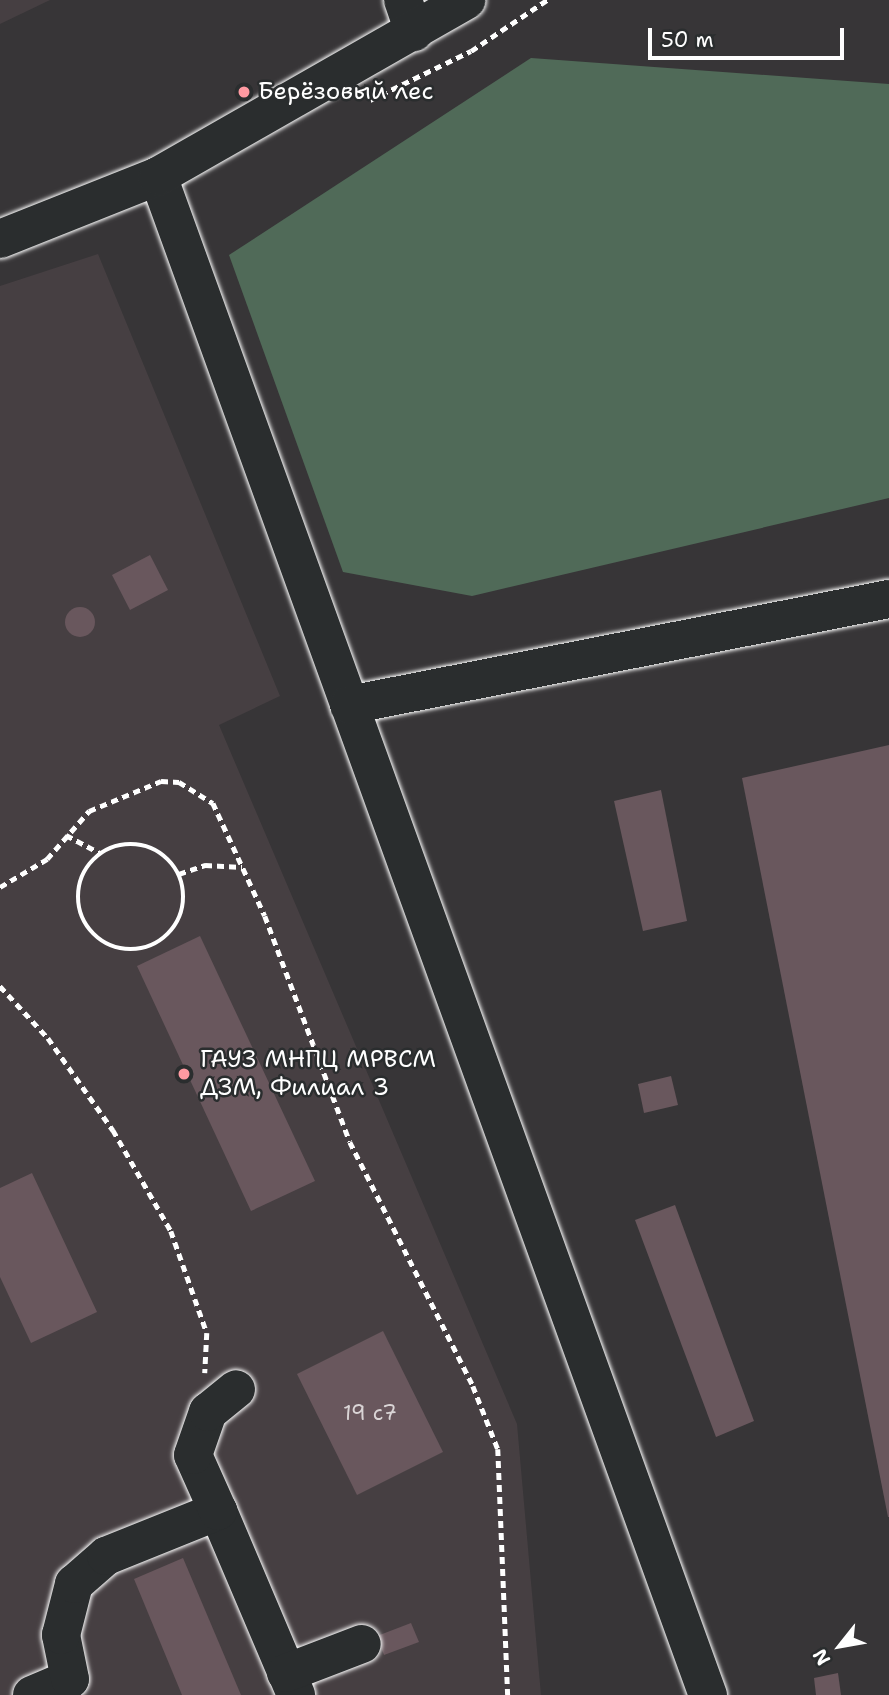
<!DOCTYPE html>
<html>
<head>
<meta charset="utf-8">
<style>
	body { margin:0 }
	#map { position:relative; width:889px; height:1695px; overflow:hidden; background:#373537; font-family:"Shantell Sans",sans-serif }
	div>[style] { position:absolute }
	.built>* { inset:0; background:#463f42 }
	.green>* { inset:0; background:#506a58 }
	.building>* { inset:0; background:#69575d }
	.round { border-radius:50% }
	.path>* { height:4.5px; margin-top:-2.25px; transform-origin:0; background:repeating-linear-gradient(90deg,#fff 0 7px,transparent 0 12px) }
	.path>.ring { margin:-2.25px; padding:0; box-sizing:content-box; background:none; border:4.5px solid #fff; border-radius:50% }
	.roads { filter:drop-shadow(0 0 2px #fff) drop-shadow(0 0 2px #fff) }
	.minor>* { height:38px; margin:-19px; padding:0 19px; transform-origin:19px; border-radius:19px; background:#2a2d2e }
	.major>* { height:38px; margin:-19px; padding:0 19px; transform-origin:19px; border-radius:19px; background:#2a2d2e }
	.dots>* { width:19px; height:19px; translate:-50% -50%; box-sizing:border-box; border:4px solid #2a2d2e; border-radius:50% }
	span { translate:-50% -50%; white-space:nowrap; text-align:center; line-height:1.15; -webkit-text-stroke:5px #2a2d2e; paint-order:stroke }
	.number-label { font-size:21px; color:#dad5d6 }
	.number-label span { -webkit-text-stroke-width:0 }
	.poi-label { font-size:24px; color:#fff }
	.left { translate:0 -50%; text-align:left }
	.north { position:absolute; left:805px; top:1611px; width:70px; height:70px; -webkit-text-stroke:5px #2a2d2e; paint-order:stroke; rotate:239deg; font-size:19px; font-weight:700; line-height:28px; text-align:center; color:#fff }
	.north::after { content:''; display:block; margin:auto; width:24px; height:32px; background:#fff; clip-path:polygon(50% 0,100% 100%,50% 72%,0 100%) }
	.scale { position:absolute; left:648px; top:28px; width:196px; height:32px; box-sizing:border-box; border:4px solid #fff; border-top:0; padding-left:9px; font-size:21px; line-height:24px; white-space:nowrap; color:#fff; -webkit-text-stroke:5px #2a2d2e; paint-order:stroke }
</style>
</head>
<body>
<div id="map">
	<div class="built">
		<div style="clip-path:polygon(0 0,50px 0,0 24px)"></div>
		<div style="clip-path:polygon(98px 254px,280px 696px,219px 725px,517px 1424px,541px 1695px,0 1695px,0 286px)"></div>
	</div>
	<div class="green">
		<div style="clip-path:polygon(531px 58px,889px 84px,889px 498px,472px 596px,343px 572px,229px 255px)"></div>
	</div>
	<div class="building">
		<div style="clip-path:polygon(150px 555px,168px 590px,130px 610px,112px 575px)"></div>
		<div class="round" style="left:65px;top:607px;width:30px;height:30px"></div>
		<div style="clip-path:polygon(889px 745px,889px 1517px,888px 1517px,742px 778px)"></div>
		<div style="clip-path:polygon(661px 790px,687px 921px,643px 931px,614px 801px)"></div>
		<div style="clip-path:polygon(200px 936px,315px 1181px,251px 1211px,137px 966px)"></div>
		<div style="clip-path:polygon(671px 1076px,678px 1105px,644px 1113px,638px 1084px)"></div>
		<div style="clip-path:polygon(32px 1173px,97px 1312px,31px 1343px,0 1277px,0 1188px)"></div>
		<div style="clip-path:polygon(675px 1205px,754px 1421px,716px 1437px,635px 1220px)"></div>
		<div style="clip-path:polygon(383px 1331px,443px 1452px,357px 1495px,297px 1374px)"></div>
		<div style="clip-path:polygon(183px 1558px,241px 1695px,182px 1695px,134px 1579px)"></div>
		<div style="clip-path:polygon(411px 1623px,419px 1642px,384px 1655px,377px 1636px)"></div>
		<div style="clip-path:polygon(838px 1673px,841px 1695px,816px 1695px,814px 1678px)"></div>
	</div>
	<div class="path">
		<div style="left:370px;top:100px;width:112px;rotate:-25.9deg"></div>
		<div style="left:471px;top:51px;width:92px;rotate:-33.9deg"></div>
		<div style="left:66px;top:835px;width:38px;rotate:28deg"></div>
		<div class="ring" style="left:78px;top:844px;width:101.5px;height:101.5px"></div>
		<div style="left:179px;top:874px;width:28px;rotate:-19deg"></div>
		<div style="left:205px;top:865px;width:37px;rotate:3deg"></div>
		<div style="left:0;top:887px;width:55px;rotate:-30.8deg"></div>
		<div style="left:47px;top:859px;width:64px;rotate:-48.8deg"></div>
		<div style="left:89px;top:811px;width:78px;rotate:-22.6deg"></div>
		<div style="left:161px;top:781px;width:18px;rotate:3deg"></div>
		<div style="left:179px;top:782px;width:40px;rotate:32deg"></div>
		<div style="left:213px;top:803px;width:124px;rotate:65.3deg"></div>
		<div style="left:265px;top:916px;width:241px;rotate:69.4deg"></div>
		<div style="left:350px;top:1142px;width:273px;rotate:63.2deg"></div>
		<div style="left:473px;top:1386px;width:68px;rotate:68.4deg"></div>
		<div style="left:498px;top:1449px;width:246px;rotate:87.7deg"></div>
		<div style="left:0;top:986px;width:71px;rotate:47.3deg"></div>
		<div style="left:48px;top:1038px;width:113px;rotate:54.8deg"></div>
		<div style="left:113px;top:1130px;width:116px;rotate:60.1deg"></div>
		<div style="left:171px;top:1231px;width:108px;rotate:70.6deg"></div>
		<div style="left:207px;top:1333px;width:40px;rotate:92.9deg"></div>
	</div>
	<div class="roads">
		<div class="minor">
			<div style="left:403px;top:0;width:34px;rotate:71deg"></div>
			<div style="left:158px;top:176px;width:1616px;rotate:70.1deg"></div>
			<div style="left:349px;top:705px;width:550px;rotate:-11.11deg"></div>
			<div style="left:218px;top:1511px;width:200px;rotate:67deg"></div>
			<div style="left:286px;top:1673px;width:81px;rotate:-20.9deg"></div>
			<div style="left:32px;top:1695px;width:41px;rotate:-22.8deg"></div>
			<div style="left:70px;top:1679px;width:45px;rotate:-101.6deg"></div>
			<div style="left:61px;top:1635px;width:53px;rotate:-75.7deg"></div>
			<div style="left:74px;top:1584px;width:43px;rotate:-41.2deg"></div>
			<div style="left:106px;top:1556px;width:121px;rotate:-21.9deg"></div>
			<div style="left:218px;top:1511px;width:61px;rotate:-114.1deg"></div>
			<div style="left:193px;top:1455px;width:46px;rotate:-70.8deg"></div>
			<div style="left:208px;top:1412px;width:36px;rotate:-39deg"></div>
		</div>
		<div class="major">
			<div style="left:0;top:239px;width:170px;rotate:-21.7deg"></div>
			<div style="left:158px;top:176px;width:355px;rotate:-29.7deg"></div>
		</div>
	</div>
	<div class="dots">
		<div style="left:244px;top:92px;background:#ff9aa2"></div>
		<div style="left:184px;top:1074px;background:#ff9aa2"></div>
	</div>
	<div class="number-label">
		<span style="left:370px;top:1413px">19 с7</span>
	</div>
	<div class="poi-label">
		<span class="left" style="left:258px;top:92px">Берёзовый лес</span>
		<span class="left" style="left:200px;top:1074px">ГАУЗ МНПЦ МРВСМ<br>ДЗМ, Филиал 3</span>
	</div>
	<div class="north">N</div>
	<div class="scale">50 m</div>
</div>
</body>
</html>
